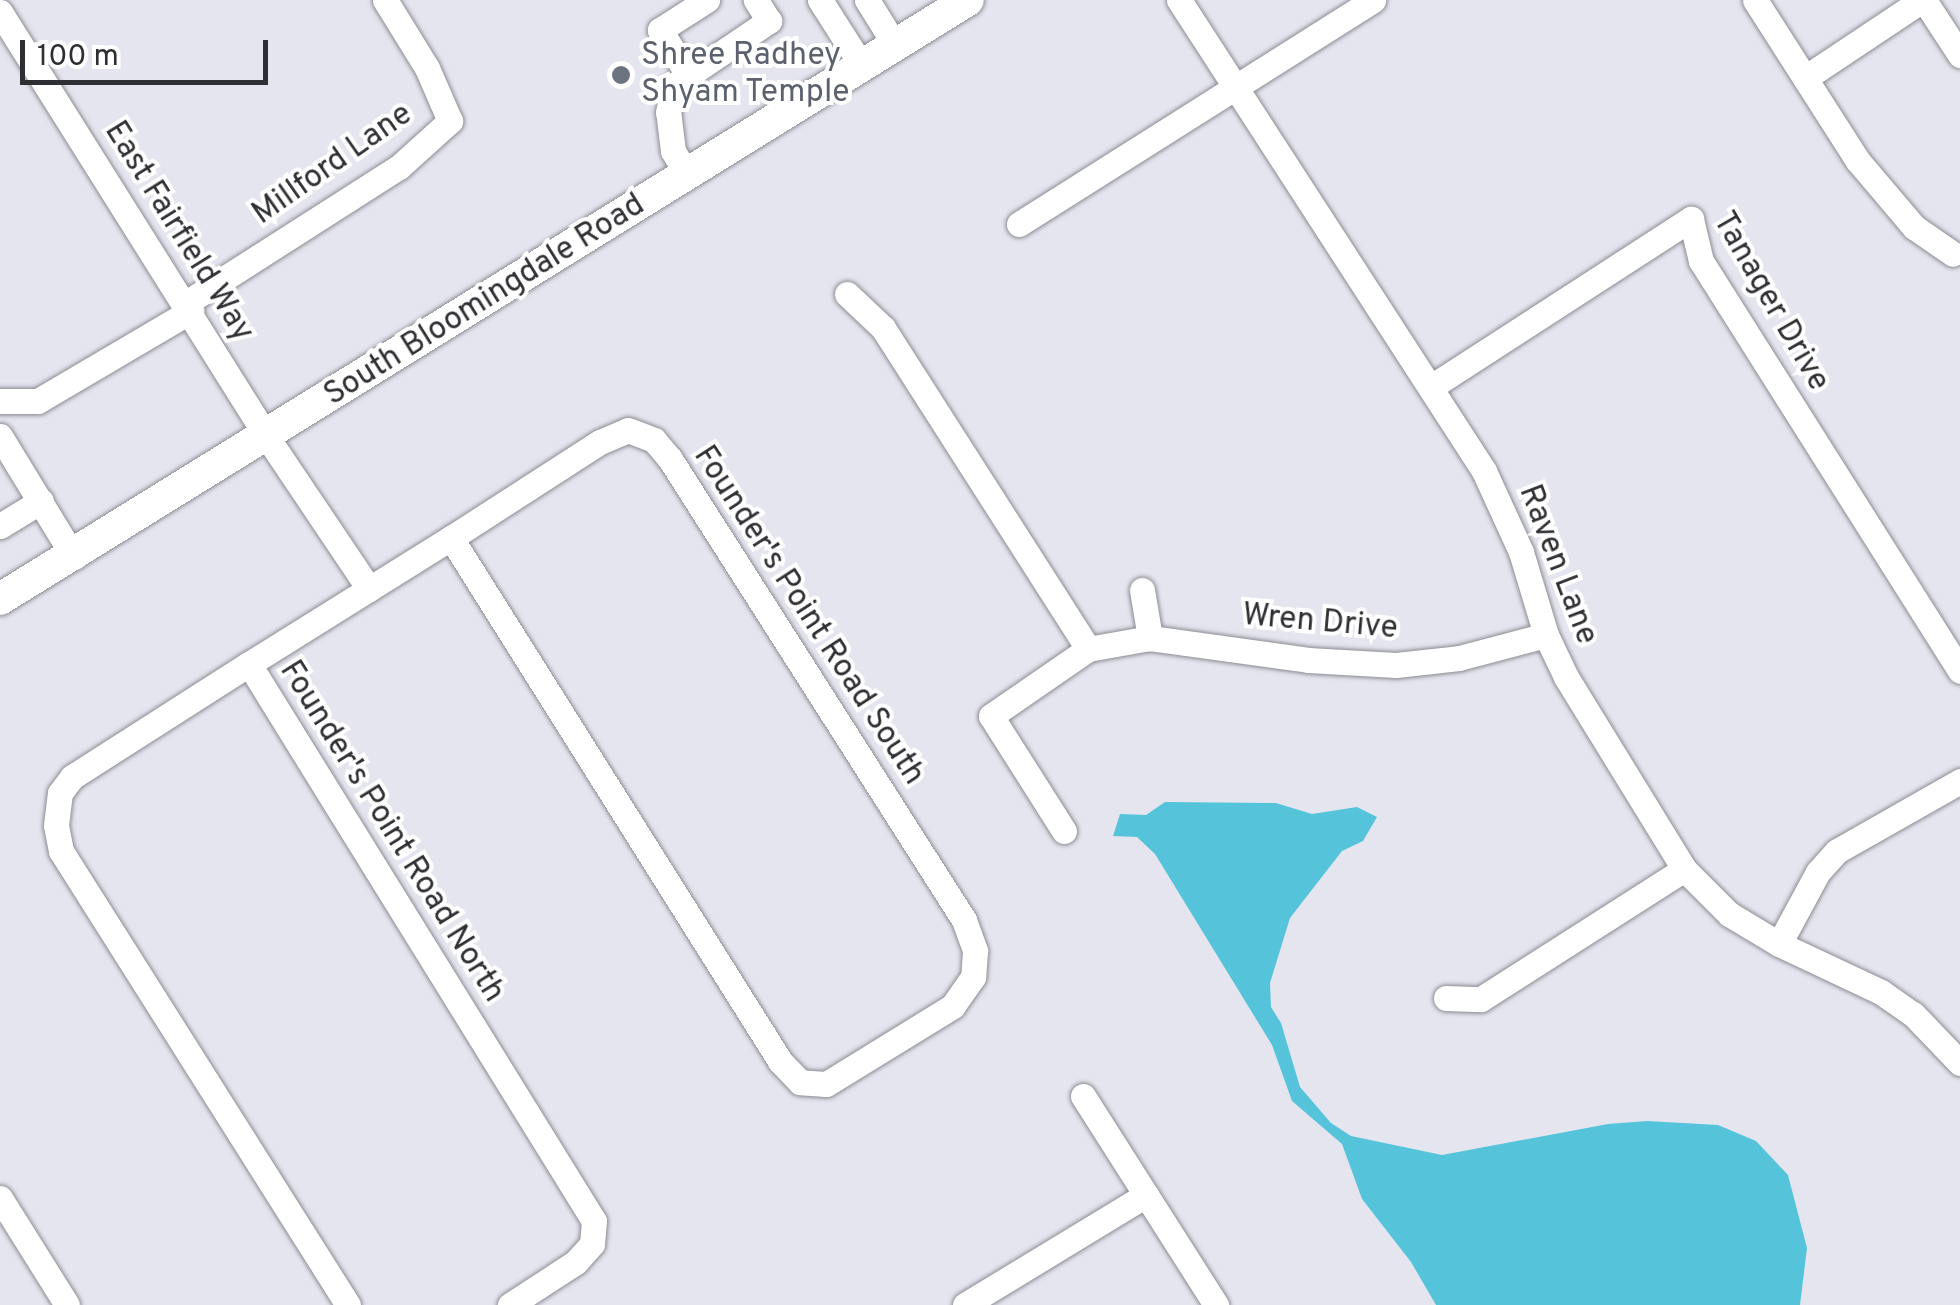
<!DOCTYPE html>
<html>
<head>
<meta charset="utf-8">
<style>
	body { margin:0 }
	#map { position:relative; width:1960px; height:1305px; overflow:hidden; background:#e4e5ee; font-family:Overpass,sans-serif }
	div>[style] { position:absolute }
	.water>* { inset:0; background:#55c4da }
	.roads { filter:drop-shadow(0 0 2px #8b8c94) drop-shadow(0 0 2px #8b8c94) }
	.minor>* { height:25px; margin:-12.5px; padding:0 12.5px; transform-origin:12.5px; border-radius:12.5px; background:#fff }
	.major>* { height:32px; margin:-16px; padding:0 16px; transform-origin:16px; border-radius:16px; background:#fff }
	.dots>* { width:28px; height:28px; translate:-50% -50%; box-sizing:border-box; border:5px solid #fff; border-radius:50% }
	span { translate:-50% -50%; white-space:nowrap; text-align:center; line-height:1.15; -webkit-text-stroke:8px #fff; paint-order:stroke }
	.worship-label { font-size:32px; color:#5b616d }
	.left { translate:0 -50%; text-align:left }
	.street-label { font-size:32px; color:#2e2f32 }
	.scale { position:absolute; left:20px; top:40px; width:248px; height:45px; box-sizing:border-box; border:5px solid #2e2f32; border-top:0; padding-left:12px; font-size:30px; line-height:35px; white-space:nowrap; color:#2e2f32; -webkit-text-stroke:8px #fff; paint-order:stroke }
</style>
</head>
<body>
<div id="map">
	<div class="water">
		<div style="clip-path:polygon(1165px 802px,1276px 803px,1312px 814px,1357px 807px,1377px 817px,1363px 841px,1342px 851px,1290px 918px,1270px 983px,1271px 1007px,1281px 1023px,1300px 1087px,1331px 1123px,1351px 1136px,1442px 1155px,1608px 1124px,1647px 1121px,1718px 1125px,1756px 1141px,1788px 1175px,1807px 1248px,1800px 1305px,1436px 1305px,1411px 1262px,1362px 1199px,1342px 1144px,1292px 1101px,1272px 1045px,1155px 854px,1137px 837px,1113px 836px,1120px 814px,1146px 815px)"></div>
	</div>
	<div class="roads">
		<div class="minor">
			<div style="left:820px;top:0;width:78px;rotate:57.5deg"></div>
			<div style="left:867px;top:0;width:53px;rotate:58.1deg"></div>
			<div style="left:1179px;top:0;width:561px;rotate:57.07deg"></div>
			<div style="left:1484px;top:471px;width:89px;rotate:65.4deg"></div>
			<div style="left:1521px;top:552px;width:87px;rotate:73.2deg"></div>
			<div style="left:1546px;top:635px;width:47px;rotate:64.5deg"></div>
			<div style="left:1566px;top:677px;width:225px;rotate:58.4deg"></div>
			<div style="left:1684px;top:869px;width:64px;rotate:45deg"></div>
			<div style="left:1729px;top:914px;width:58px;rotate:31deg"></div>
			<div style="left:1779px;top:944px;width:113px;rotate:25.2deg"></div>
			<div style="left:1881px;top:992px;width:39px;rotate:35deg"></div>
			<div style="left:1913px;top:1014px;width:68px;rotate:46.2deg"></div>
			<div style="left:1755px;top:0;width:191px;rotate:57.4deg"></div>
			<div style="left:1858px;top:161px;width:87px;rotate:49.7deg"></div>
			<div style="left:1914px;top:227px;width:47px;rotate:34.7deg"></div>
			<div style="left:1924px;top:0;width:66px;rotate:56.8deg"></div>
			<div style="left:0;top:12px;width:502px;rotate:57.86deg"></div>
			<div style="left:267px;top:437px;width:183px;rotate:56.1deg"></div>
			<div style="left:687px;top:73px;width:51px;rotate:-122.1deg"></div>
			<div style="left:660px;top:30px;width:56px;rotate:-32.6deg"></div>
			<div style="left:1805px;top:78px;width:141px;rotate:-33.7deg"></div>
			<div style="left:687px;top:175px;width:28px;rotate:-120deg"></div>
			<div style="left:673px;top:151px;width:39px;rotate:-97deg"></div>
			<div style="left:668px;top:112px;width:28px;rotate:-77deg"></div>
			<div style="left:674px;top:85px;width:115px;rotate:-34deg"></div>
			<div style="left:769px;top:21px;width:25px;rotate:-122deg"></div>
			<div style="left:1019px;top:224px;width:419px;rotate:-32.3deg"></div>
			<div style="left:847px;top:294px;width:50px;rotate:43.4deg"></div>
			<div style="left:883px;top:328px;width:381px;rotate:57.4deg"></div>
			<div style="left:1088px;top:649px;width:63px;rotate:-10.1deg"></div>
			<div style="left:1150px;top:638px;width:160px;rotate:7.9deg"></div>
			<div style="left:1308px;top:660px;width:88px;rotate:3.3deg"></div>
			<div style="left:1396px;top:665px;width:63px;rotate:-6.3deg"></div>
			<div style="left:1459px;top:658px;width:90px;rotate:-14.8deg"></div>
			<div style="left:186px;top:303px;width:253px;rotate:-32.6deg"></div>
			<div style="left:399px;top:167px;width:69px;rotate:-42deg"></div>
			<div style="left:450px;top:121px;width:58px;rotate:-113.5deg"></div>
			<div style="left:427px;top:68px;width:80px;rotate:-121.7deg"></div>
			<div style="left:1431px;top:387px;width:310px;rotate:-32.9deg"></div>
			<div style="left:1691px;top:219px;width:43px;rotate:76.6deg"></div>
			<div style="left:1701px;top:261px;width:485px;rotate:57.7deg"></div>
			<div style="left:0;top:401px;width:38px"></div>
			<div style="left:38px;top:401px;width:178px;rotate:-30.5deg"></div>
			<div style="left:628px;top:430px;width:28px;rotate:21deg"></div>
			<div style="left:654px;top:440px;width:25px;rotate:50deg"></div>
			<div style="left:670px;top:459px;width:547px;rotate:57.47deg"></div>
			<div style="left:964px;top:920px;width:33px;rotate:70deg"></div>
			<div style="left:975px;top:951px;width:26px;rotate:94deg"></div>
			<div style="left:973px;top:977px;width:35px;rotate:125deg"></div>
			<div style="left:953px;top:1006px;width:149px;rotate:148.4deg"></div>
			<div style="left:826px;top:1084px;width:26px;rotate:-176deg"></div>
			<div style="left:800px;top:1082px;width:29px;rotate:-134deg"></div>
			<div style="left:780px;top:1061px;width:618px;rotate:-122.17deg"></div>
			<div style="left:451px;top:538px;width:177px;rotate:-32.8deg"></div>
			<div style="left:600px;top:442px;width:30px;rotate:-23deg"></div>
			<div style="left:0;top:436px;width:142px;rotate:58.6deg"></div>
			<div style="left:0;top:526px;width:48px;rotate:-31.4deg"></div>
			<div style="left:1142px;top:590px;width:49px;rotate:80.5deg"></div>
			<div style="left:249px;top:664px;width:238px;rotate:-32deg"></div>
			<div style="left:1064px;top:831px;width:136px;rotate:-122.4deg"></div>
			<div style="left:991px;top:716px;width:118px;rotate:-34.6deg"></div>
			<div style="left:1779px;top:944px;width:82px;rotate:-61.6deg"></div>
			<div style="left:1818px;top:872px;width:28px;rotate:-48deg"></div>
			<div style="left:1837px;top:851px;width:142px;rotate:-29.6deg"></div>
			<div style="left:1446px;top:998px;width:35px;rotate:2deg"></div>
			<div style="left:1481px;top:999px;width:241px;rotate:-32.6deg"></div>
			<div style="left:1083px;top:1096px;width:248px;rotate:57.5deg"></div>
			<div style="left:0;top:1198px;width:126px;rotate:57.9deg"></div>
			<div style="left:348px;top:1305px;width:537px;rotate:-122.3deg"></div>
			<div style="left:61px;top:851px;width:26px;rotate:-101deg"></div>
			<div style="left:56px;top:825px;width:32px;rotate:-83deg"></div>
			<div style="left:60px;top:793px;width:20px;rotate:-53deg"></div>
			<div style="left:72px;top:777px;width:210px;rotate:-32.6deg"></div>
			<div style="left:249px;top:664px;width:655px;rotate:58.23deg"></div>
			<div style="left:594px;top:1221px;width:23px;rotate:95deg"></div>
			<div style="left:592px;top:1244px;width:24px;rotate:132deg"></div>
			<div style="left:576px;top:1262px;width:79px;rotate:146.9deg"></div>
			<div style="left:965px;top:1305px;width:212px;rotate:-31.3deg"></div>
		</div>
		<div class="major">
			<div style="left:0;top:599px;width:1138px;rotate:-31.75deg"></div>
		</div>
	</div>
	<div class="dots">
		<div style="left:621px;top:75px;background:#6b7280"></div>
	</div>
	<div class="worship-label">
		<span class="left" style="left:641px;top:75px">Shree Radhey<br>Shyam Temple</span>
	</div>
	<div class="street-label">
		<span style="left:333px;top:165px;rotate:-35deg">Millford Lane</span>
		<span style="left:178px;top:232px;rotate:58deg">East Fairfield Way</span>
		<span style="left:485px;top:301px;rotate:-32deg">South Bloomingdale Road</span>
		<span style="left:1770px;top:302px;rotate:60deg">Tanager Drive</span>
		<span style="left:1557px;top:565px;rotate:69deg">Raven Lane</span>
		<span style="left:808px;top:616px;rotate:57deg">Founder's Point Road South</span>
		<span style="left:1320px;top:623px;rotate:5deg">Wren Drive</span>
		<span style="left:391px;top:832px;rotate:58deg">Founder's Point Road North</span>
	</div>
	<div class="scale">100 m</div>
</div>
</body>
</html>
